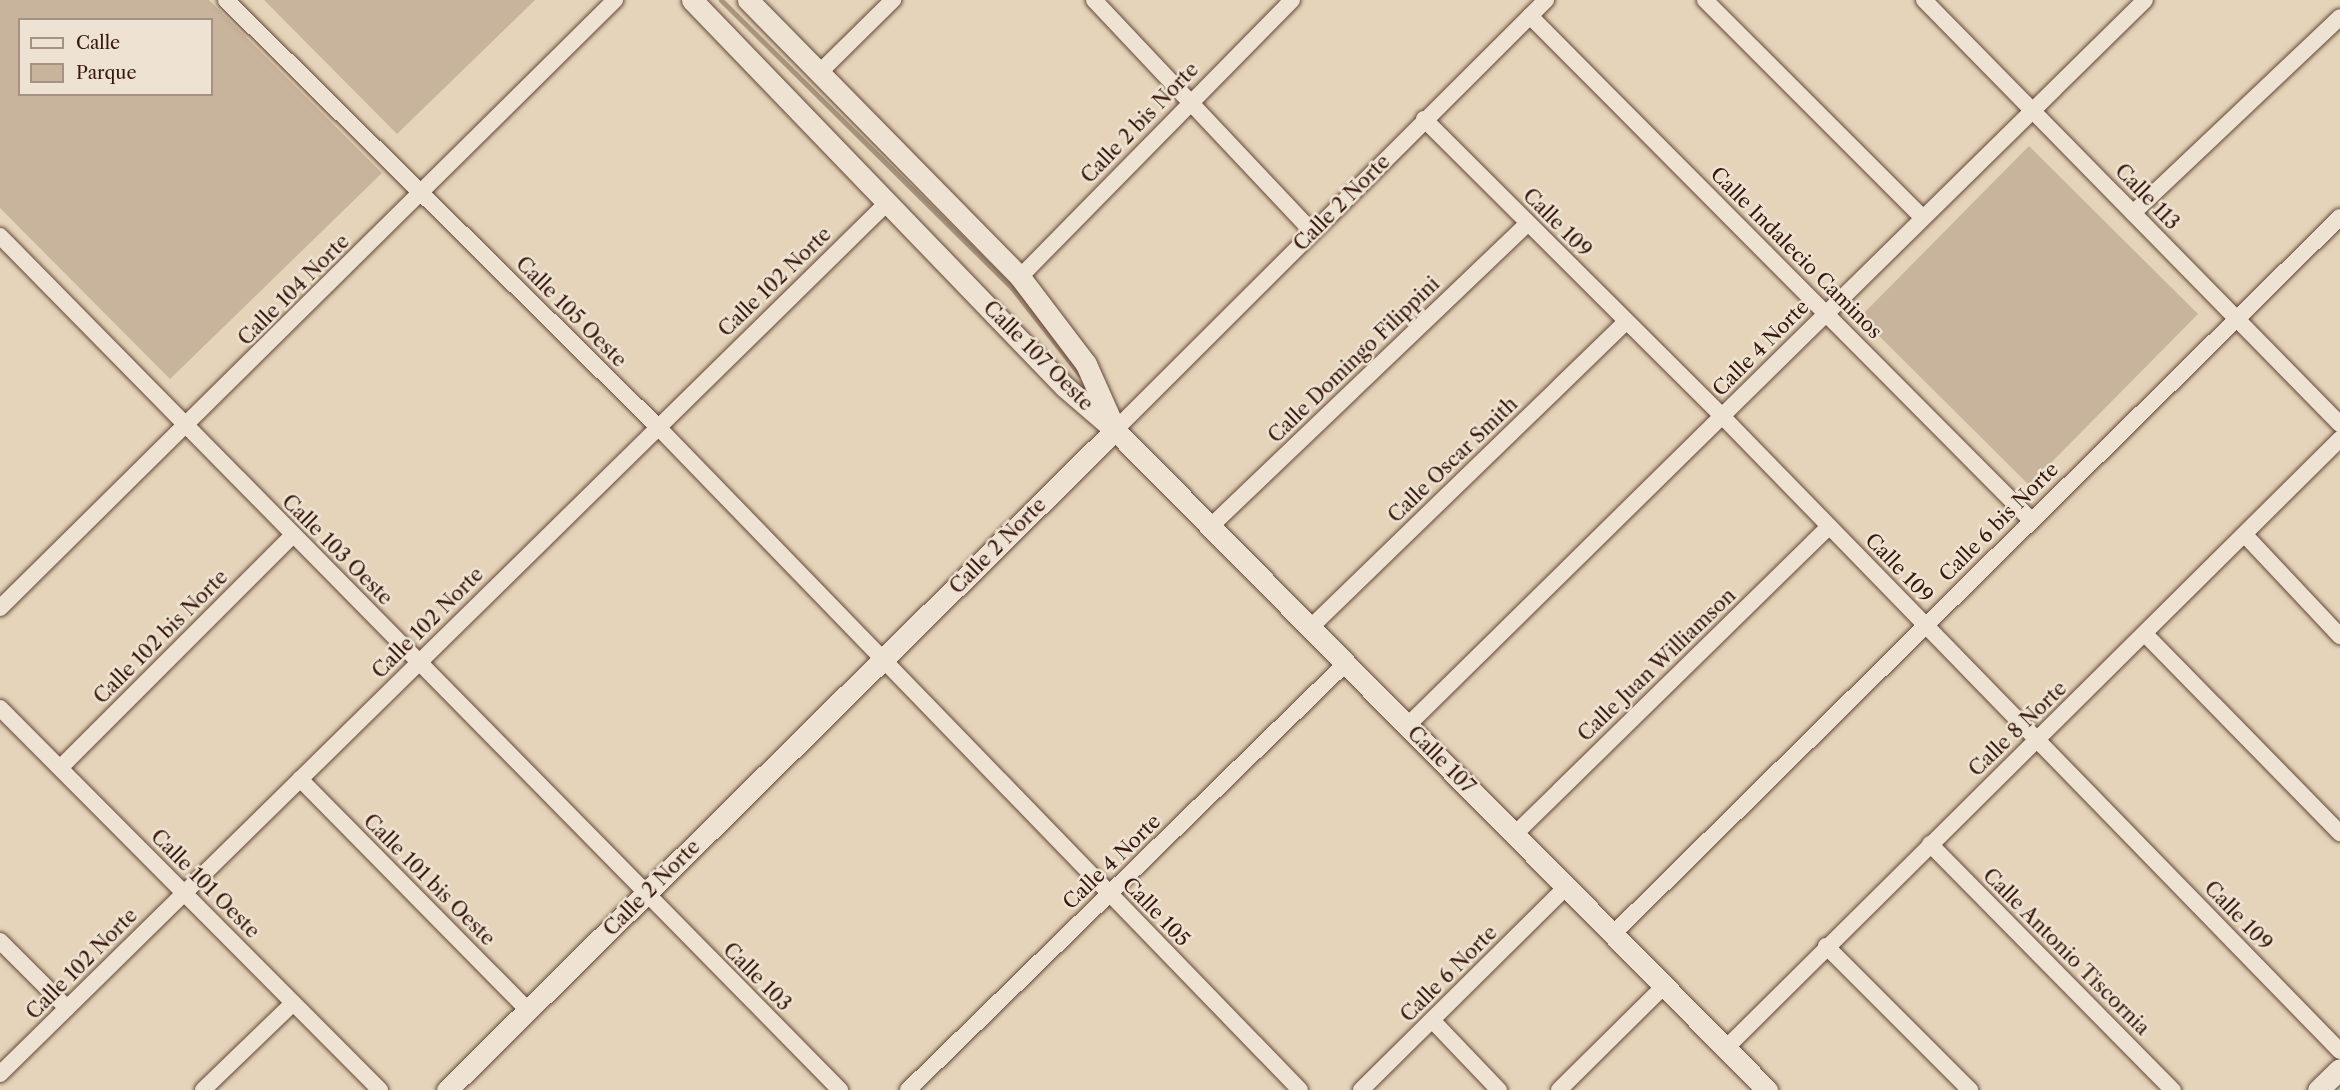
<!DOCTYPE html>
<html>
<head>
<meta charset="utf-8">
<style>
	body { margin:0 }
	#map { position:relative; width:2340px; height:1090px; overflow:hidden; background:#e5d4b9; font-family:"Libre Caslon Text",serif }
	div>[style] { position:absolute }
	.green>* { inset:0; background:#c8b49c }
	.stream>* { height:5px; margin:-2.5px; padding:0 2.5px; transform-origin:2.5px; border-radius:2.5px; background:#aa947e }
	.roads { filter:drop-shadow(0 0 2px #634737) drop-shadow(0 0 2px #634737) }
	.minor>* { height:16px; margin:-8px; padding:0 8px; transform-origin:8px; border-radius:8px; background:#eee3d2 }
	.tertiary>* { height:21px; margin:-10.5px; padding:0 10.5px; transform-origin:10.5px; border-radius:10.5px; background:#eee3d2 }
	span { translate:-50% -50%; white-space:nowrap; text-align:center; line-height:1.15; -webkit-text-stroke:5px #eee3d2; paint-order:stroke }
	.street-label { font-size:20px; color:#38180c }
	.legend { position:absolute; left:18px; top:18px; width:195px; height:78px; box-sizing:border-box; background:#eee3d2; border:2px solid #a59283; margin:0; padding:8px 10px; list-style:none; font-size:18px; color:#38180c }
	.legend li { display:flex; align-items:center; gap:12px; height:30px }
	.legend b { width:30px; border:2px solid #a59283 }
</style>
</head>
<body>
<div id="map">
	<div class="green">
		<div style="clip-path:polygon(evenodd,0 0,209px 0,382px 173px,170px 379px,0 208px,0 0,20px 20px,212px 20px,212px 94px,20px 94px,20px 20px)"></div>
		<div style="clip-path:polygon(264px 0,535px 0,397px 134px)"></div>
		<div style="clip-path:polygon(2029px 146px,2198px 314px,2029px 485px,1860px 317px)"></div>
	</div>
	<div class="stream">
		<div style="left:721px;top:0;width:409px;rotate:44.7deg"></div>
		<div style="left:1012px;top:288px;width:110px;rotate:52deg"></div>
	</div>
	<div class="roads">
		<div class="minor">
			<div style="left:226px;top:0;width:606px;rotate:44.67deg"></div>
			<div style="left:657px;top:426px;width:924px;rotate:45.92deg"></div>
			<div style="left:1094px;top:0;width:319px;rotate:46.7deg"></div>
			<div style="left:1705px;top:0;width:307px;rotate:45deg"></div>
			<div style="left:1924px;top:0;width:594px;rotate:45.55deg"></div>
			<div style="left:1530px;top:16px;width:711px;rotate:45.17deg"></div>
			<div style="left:820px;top:72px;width:103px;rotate:-44.6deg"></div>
			<div style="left:1424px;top:119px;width:421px;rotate:44.9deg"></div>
			<div style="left:1722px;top:416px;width:886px;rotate:45.78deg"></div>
			<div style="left:2133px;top:213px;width:285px;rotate:-43.4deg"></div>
			<div style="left:0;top:236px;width:1198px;rotate:45.47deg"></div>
			<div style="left:1020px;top:277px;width:388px;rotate:-45.5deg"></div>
			<div style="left:1115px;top:430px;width:609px;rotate:-44.93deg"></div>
			<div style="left:1210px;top:527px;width:440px;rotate:-43.7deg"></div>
			<div style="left:2245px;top:535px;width:139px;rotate:46.8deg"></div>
			<div style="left:0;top:608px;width:865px;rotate:-44.67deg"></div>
			<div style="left:1310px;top:628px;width:440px;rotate:-44.1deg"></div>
			<div style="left:2145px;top:634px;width:279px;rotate:45.6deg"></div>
			<div style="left:0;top:708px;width:539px;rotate:45.15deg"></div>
			<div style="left:1407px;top:726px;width:1035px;rotate:-44.53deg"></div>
			<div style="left:60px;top:768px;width:330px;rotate:-45deg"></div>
			<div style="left:300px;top:779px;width:325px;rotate:45.4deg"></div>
			<div style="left:1514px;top:835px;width:441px;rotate:-44.4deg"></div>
			<div style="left:1930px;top:844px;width:346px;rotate:45.4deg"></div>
			<div style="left:1613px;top:934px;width:1021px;rotate:-44.6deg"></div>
			<div style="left:0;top:941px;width:95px;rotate:45deg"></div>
			<div style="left:1826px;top:946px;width:204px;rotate:45deg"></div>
			<div style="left:1432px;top:1020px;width:97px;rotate:46.3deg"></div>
			<div style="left:1726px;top:1048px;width:865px;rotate:-44.77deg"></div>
			<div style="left:0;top:1074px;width:1243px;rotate:-44.48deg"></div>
			<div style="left:203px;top:1090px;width:125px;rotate:-44deg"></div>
			<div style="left:908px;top:1090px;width:610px;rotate:-44.27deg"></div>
			<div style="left:1361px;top:1090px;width:289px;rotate:-44.7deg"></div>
			<div style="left:1559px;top:1090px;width:148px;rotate:-44.7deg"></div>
		</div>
		<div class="tertiary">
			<div style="left:692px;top:0;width:537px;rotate:46.06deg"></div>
			<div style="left:1065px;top:387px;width:66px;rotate:40.7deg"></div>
			<div style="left:1115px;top:430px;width:928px;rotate:45.35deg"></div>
			<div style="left:748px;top:0;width:388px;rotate:45.5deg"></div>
			<div style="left:1020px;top:277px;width:109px;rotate:52.8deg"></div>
			<div style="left:1086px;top:364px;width:69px;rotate:66deg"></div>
			<div style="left:447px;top:1090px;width:939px;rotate:-44.65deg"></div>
			<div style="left:2318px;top:1090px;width:30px;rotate:-44deg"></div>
		</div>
	</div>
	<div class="street-label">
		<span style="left:1140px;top:123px;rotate:-46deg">Calle 2 bis Norte</span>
		<span style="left:2147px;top:197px;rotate:46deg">Calle 113</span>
		<span style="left:1342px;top:203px;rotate:-45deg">Calle 2 Norte</span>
		<span style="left:1557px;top:223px;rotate:45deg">Calle 109</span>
		<span style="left:1796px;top:253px;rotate:45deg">Calle Indalecio Caminos</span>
		<span style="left:775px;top:282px;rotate:-44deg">Calle 102 Norte</span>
		<span style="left:294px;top:290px;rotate:-45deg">Calle 104 Norte</span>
		<span style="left:571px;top:312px;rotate:45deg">Calle 105 Oeste</span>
		<span style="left:1761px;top:348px;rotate:-45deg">Calle 4 Norte</span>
		<span style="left:1038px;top:356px;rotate:45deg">Calle 107 Oeste</span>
		<span style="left:1354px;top:360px;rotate:-44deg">Calle Domingo Filippini</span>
		<span style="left:1453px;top:460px;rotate:-44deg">Calle Oscar Smith</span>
		<span style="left:1999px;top:522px;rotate:-45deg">Calle 6 bis Norte</span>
		<span style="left:998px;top:546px;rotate:-45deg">Calle 2 Norte</span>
		<span style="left:337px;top:550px;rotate:45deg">Calle 103 Oeste</span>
		<span style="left:1899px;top:568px;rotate:46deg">Calle 109</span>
		<span style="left:428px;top:623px;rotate:-45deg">Calle 102 Norte</span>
		<span style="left:161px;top:637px;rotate:-45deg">Calle 102 bis Norte</span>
		<span style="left:1657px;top:665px;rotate:-44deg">Calle Juan Williamson</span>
		<span style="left:2018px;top:729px;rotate:-44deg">Calle 8 Norte</span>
		<span style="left:1441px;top:760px;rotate:45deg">Calle 107</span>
		<span style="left:1112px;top:862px;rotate:-44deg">Calle 4 Norte</span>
		<span style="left:429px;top:880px;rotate:45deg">Calle 101 bis Oeste</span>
		<span style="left:205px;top:884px;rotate:45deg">Calle 101 Oeste</span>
		<span style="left:652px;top:888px;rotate:-45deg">Calle 2 Norte</span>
		<span style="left:1156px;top:912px;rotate:46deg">Calle 105</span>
		<span style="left:2238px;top:916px;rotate:46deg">Calle 109</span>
		<span style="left:2066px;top:952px;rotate:45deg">Calle Antonio Tiscornia</span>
		<span style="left:82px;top:964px;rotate:-45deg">Calle 102 Norte</span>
		<span style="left:1449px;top:974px;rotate:-45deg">Calle 6 Norte</span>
		<span style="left:757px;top:977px;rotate:45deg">Calle 103</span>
	</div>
	<ul class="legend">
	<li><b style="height:8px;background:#eee3d2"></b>Calle</li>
	<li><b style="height:16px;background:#c8b49c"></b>Parque</li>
	</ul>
</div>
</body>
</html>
